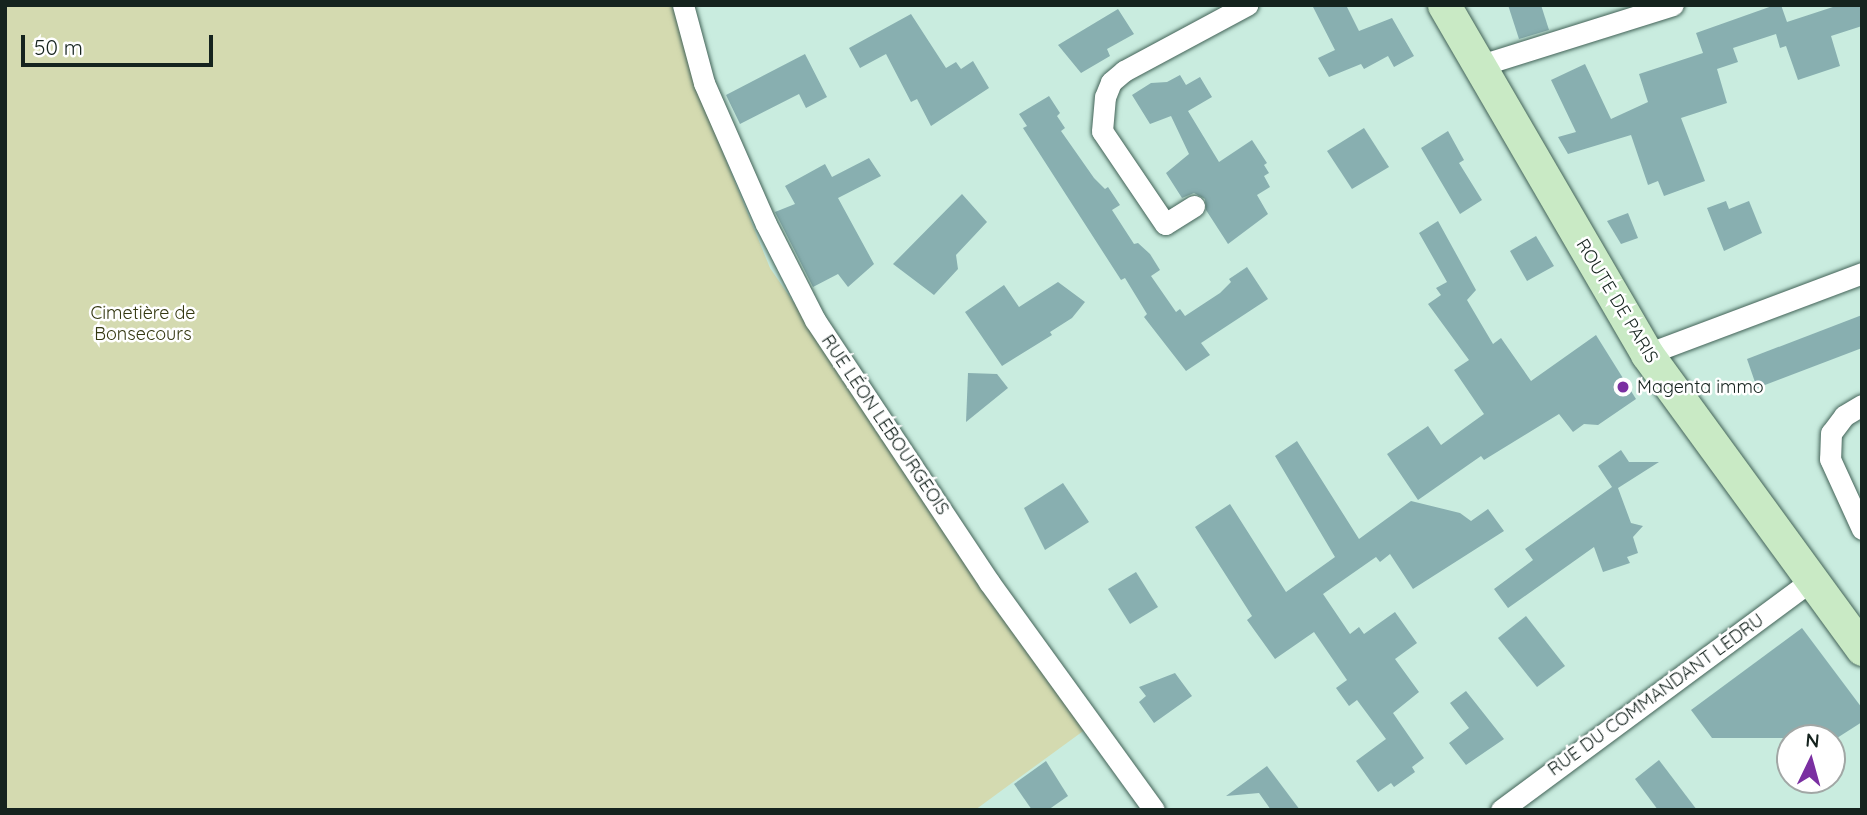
<!DOCTYPE html>
<html>
<head>
<meta charset="utf-8">
<style>
	body { margin:0 }
	#map { position:relative; width:1867px; height:815px; overflow:hidden; background:#c9ecdf; font-family:Quicksand,sans-serif }
	div>[style] { position:absolute }
	.green>* { inset:0; background:#d4dab0 }
	.building>* { inset:0; background:#88afb0 }
	.roads { filter:drop-shadow(0 0 2px #426257) drop-shadow(0 0 2px #426257) }
	.street>* { height:21px; margin:-10.5px; padding:0 10.5px; transform-origin:10.5px; border-radius:10.5px; background:#fff }
	.primary>* { height:33px; margin:-16.5px; padding:0 16.5px; transform-origin:16.5px; border-radius:16.5px; background:#c9eac5 }
	.dots>* { width:19px; height:19px; translate:-50% -50%; box-sizing:border-box; border:4px solid #fff; border-radius:50% }
	span { translate:-50% -50%; white-space:nowrap; text-align:center; line-height:1.15; -webkit-text-stroke:5px #fff; paint-order:stroke }
	.street-label { font-size:18px; color:#15231e }
	.park-label { font-size:18px; color:#343811 }
	.poi-label { font-size:18px; color:#15231e }
	.left { translate:0 -50%; text-align:left }
	.frame { position:absolute; inset:0; border:7px solid #15231e; pointer-events:none }
	.north { position:absolute; left:1776px; top:724px; width:70px; height:70px; box-sizing:border-box; background:#fff; border:2px solid #a1a7a5; border-radius:50%; rotate:5deg; font-size:19px; font-weight:700; line-height:28px; text-align:center; color:#15231e }
	.north::after { content:''; display:block; margin:auto; width:24px; height:32px; background:#7a2fa1; clip-path:polygon(50% 0,100% 100%,50% 72%,0 100%) }
	.scale { position:absolute; left:21px; top:35px; width:192px; height:32px; box-sizing:border-box; border:4px solid #15231e; border-top:0; padding-left:9px; font-size:21px; line-height:24px; white-space:nowrap; color:#15231e; -webkit-text-stroke:5px #fff; paint-order:stroke }
</style>
</head>
<body>
<div id="map">
	<div class="green">
		<div style="clip-path:polygon(5px 5px,672px 5px,696px 87px,770px 268px,1086px 729px,975px 810px,5px 810px)"></div>
	</div>
	<div class="building">
		<div style="clip-path:polygon(1312px 5px,1346px 5px,1359px 31px,1392px 18px,1414px 56px,1394px 67px,1388px 56px,1364px 69px,1361px 64px,1329px 77px,1318px 58px,1335px 50px)"></div>
		<div style="clip-path:polygon(1508px 5px,1541px 5px,1549px 30px,1519px 39px)"></div>
		<div style="clip-path:polygon(1775px 5px,1781px 5px,1787px 22px,1839px 5px,1862px 5px,1862px 26px,1831px 36px,1840px 66px,1798px 80px,1786px 46px,1780px 48px,1776px 34px,1733px 48px,1738px 62px,1717px 69px,1727px 103px,1681px 118px,1705px 181px,1664px 196px,1658px 181px,1648px 185px,1631px 135px,1568px 154px,1558px 137px,1576px 132px,1551px 80px,1585px 64px,1611px 119px,1648px 102px,1639px 74px,1703px 53px,1696px 33px)"></div>
		<div style="clip-path:polygon(1118px 9px,1134px 34px,1107px 49px,1110px 56px,1081px 73px,1058px 45px)"></div>
		<div style="clip-path:polygon(911px 14px,946px 68px,956px 62px,961px 69px,973px 61px,989px 88px,931px 126px,917px 99px,911px 102px,886px 54px,860px 68px,849px 48px)"></div>
		<div style="clip-path:polygon(805px 54px,827px 97px,806px 108px,799px 94px,740px 124px,726px 95px)"></div>
		<div style="clip-path:polygon(1180px 75px,1186px 85px,1200px 77px,1212px 97px,1188px 111px,1219px 162px,1252px 140px,1267px 163px,1264px 165px,1269px 173px,1264px 176px,1270px 187px,1257px 195px,1268px 214px,1228px 244px,1206px 210px,1205px 199px,1194px 193px,1182px 198px,1166px 173px,1189px 154px,1171px 116px,1150px 124px,1132px 95px,1151px 83px,1167px 82px)"></div>
		<div style="clip-path:polygon(1049px 96px,1060px 113px,1057px 116px,1065px 128px,1061px 131px,1094px 178px,1105px 189px,1108px 187px,1120px 205px,1112px 210px,1134px 244px,1138px 243px,1150px 254px,1160px 270px,1151px 276px,1176px 312px,1180px 309px,1185px 316px,1220px 293px,1231px 282px,1229px 279px,1247px 267px,1268px 299px,1201px 343px,1210px 355px,1186px 371px,1144px 317px,1147px 314px,1125px 278px,1121px 280px,1023px 128px,1027px 126px,1019px 114px)"></div>
		<div style="clip-path:polygon(1364px 128px,1389px 167px,1352px 189px,1327px 151px)"></div>
		<div style="clip-path:polygon(1448px 131px,1464px 160px,1459px 163px,1482px 200px,1460px 214px,1421px 148px)"></div>
		<div style="clip-path:polygon(869px 158px,881px 176px,838px 198px,874px 264px,848px 287px,838px 274px,813px 287px,775px 212px,795px 204px,785px 186px,825px 164px,832px 177px)"></div>
		<div style="clip-path:polygon(962px 194px,987px 222px,956px 255px,958px 269px,934px 295px,893px 264px)"></div>
		<div style="clip-path:polygon(1726px 201px,1729px 209px,1749px 201px,1762px 233px,1724px 251px,1707px 208px)"></div>
		<div style="clip-path:polygon(1628px 213px,1638px 238px,1621px 244px,1607px 221px)"></div>
		<div style="clip-path:polygon(1438px 221px,1476px 290px,1467px 300px,1493px 344px,1501px 338px,1531px 381px,1596px 335px,1636px 399px,1598px 425px,1584px 424px,1573px 432px,1559px 414px,1484px 460px,1481px 456px,1418px 500px,1387px 454px,1428px 426px,1441px 445px,1484px 414px,1454px 370px,1469px 360px,1428px 304px,1441px 295px,1436px 288px,1447px 282px,1419px 233px)"></div>
		<div style="clip-path:polygon(1536px 236px,1554px 266px,1527px 281px,1510px 251px)"></div>
		<div style="clip-path:polygon(1058px 282px,1085px 302px,1072px 318px,1050px 332px,1052px 335px,1002px 366px,965px 312px,1004px 285px,1019px 307px)"></div>
		<div style="clip-path:polygon(1862px 315px,1862px 348px,1757px 388px,1747px 359px)"></div>
		<div style="clip-path:polygon(968px 373px,997px 374px,1008px 388px,966px 422px)"></div>
		<div style="clip-path:polygon(1297px 441px,1359px 539px,1411px 501px,1460px 513px,1471px 521px,1488px 509px,1504px 531px,1413px 589px,1390px 554px,1380px 562px,1376px 557px,1323px 594px,1350px 634px,1359px 627px,1364px 634px,1395px 612px,1417px 643px,1395px 659px,1419px 692px,1393px 713px,1424px 758px,1412px 767px,1415px 772px,1394px 787px,1391px 783px,1378px 792px,1356px 761px,1386px 739px,1357px 700px,1349px 706px,1336px 688px,1347px 680px,1314px 632px,1275px 659px,1247px 620px,1252px 616px,1195px 527px,1230px 504px,1286px 592px,1335px 557px,1275px 456px)"></div>
		<div style="clip-path:polygon(1621px 450px,1629px 462px,1659px 462px,1618px 488px,1631px 523px,1643px 526px,1633px 537px,1638px 553px,1627px 557px,1630px 563px,1603px 572px,1594px 547px,1508px 608px,1494px 589px,1533px 560px,1525px 549px,1612px 487px,1598px 466px)"></div>
		<div style="clip-path:polygon(1063px 483px,1089px 522px,1045px 550px,1024px 508px)"></div>
		<div style="clip-path:polygon(1136px 572px,1158px 607px,1130px 624px,1108px 589px)"></div>
		<div style="clip-path:polygon(1526px 616px,1565px 666px,1537px 687px,1498px 638px)"></div>
		<div style="clip-path:polygon(1802px 628px,1862px 708px,1862px 722px,1837px 738px,1712px 738px,1691px 710px)"></div>
		<div style="clip-path:polygon(1175px 673px,1192px 696px,1154px 723px,1139px 702px,1146px 696px,1139px 687px)"></div>
		<div style="clip-path:polygon(1466px 691px,1504px 739px,1466px 765px,1449px 743px,1469px 728px,1450px 703px)"></div>
		<div style="clip-path:polygon(1659px 760px,1697px 810px,1658px 810px,1635px 779px)"></div>
		<div style="clip-path:polygon(1046px 761px,1068px 796px,1048px 810px,1032px 810px,1014px 784px)"></div>
		<div style="clip-path:polygon(1267px 766px,1300px 810px,1271px 810px,1259px 793px,1226px 796px)"></div>
	</div>
	<div class="roads">
		<div class="street">
			<div style="left:683px;top:5px;width:81px;rotate:74.9deg"></div>
			<div style="left:704px;top:83px;width:154px;rotate:66.3deg"></div>
			<div style="left:766px;top:224px;width:108px;rotate:63deg"></div>
			<div style="left:815px;top:320px;width:315px;rotate:56.4deg"></div>
			<div style="left:989px;top:582px;width:281px;rotate:54.1deg"></div>
			<div style="left:1478px;top:66px;width:204px;rotate:-17.4deg"></div>
			<div style="left:1194px;top:206px;width:34px;rotate:148deg"></div>
			<div style="left:1165px;top:224px;width:112px;rotate:-124.1deg"></div>
			<div style="left:1102px;top:131px;width:34px;rotate:-85deg"></div>
			<div style="left:1105px;top:97px;width:16px;rotate:-68deg"></div>
			<div style="left:1111px;top:82px;width:17px;rotate:-40deg"></div>
			<div style="left:1124px;top:71px;width:140px;rotate:-28.2deg"></div>
			<div style="left:1647px;top:354px;width:230px;rotate:-20.6deg"></div>
			<div style="left:1862px;top:405px;width:21px;rotate:149deg"></div>
			<div style="left:1844px;top:416px;width:21px;rotate:127deg"></div>
			<div style="left:1831px;top:433px;width:26px;rotate:92deg"></div>
			<div style="left:1830px;top:459px;width:77px;rotate:65.4deg"></div>
			<div style="left:1501px;top:810px;width:385px;rotate:-36.5deg"></div>
		</div>
		<div class="primary">
			<div style="left:1444px;top:5px;width:404px;rotate:59.8deg"></div>
			<div style="left:1647px;top:354px;width:365px;rotate:53.9deg"></div>
		</div>
	</div>
	<div class="dots">
		<div style="left:1623px;top:387px;background:#7a2fa1"></div>
	</div>
	<div class="street-label">
		<span style="left:1617px;top:301px;rotate:59deg">ROUTE DE PARIS</span>
		<span style="left:885px;top:425px;rotate:56deg">RUE LÉON LEBOURGEOIS</span>
		<span style="left:1656px;top:695px;rotate:-36deg">RUE DU COMMANDANT LEDRU</span>
	</div>
	<div class="park-label">
		<span style="left:143px;top:324px">Cimetière de<br>Bonsecours</span>
	</div>
	<div class="poi-label">
		<span class="left" style="left:1637px;top:387px">Magenta immo</span>
	</div>
	<div class="frame"></div>
	<div class="north">N</div>
	<div class="scale">50 m</div>
</div>
</body>
</html>
